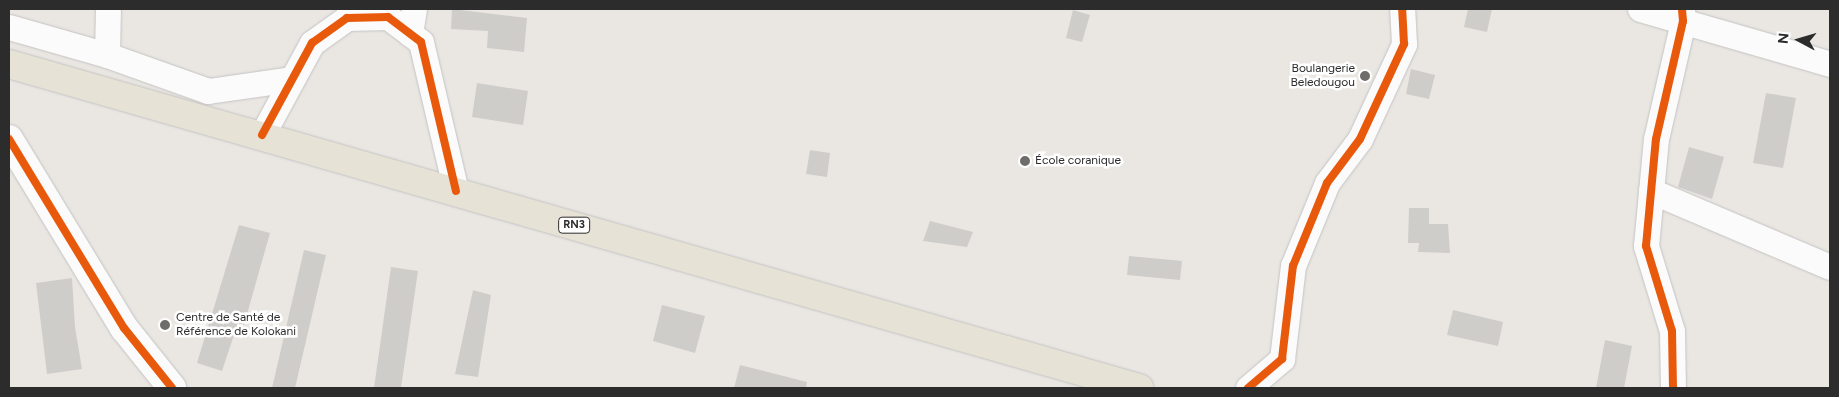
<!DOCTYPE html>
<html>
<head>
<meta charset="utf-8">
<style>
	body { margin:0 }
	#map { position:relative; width:1839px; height:397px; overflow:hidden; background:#eae7e3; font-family:Figtree,sans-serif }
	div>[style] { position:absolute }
	.building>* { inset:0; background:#cfcdca }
	.roads { filter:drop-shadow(0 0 1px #c4c3c2) drop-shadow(0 0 1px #c4c3c2) }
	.minor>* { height:25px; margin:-12.5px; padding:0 12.5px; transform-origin:12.5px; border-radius:12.5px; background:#fcfbfb }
	.tertiary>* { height:28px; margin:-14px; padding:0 14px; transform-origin:14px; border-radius:14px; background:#fcfbfb }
	.trunk>* { height:28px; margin:-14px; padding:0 14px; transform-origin:14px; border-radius:14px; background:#e7e2d6 }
	.cycleway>* { height:8px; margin:-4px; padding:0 4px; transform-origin:4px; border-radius:4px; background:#e8590c }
	.dots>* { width:14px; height:14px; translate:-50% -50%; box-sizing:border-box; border:2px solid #fff; border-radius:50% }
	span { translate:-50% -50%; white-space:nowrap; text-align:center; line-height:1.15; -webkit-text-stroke:5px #fff; paint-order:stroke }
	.shield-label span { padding:1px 4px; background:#fff; border:1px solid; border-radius:4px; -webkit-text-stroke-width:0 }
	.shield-label { font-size:11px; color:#2c2c2c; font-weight:700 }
	.poi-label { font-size:12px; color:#2c2c2c }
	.right { translate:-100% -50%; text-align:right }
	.left { translate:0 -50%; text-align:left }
	.frame { position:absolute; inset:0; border:10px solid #2c2c2c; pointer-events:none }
	.north { position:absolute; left:1774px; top:15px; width:50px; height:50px; -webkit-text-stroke:4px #fff; paint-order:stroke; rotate:276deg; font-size:14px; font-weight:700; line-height:20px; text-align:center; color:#2c2c2c }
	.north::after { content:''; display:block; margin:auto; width:18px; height:22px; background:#2c2c2c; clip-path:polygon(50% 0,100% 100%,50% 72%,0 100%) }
</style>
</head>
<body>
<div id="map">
	<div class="building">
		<div style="clip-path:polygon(452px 9px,527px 18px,524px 52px,487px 48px,488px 31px,451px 29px)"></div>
		<div style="clip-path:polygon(1468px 9px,1492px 9px,1487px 32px,1464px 27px)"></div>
		<div style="clip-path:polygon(1073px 10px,1090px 15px,1082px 42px,1066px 38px)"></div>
		<div style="clip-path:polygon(1411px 69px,1435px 75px,1429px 99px,1406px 94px)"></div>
		<div style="clip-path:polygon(477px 83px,528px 91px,523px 125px,472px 117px)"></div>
		<div style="clip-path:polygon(1766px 93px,1796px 98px,1783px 168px,1753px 163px)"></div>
		<div style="clip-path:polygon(1689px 147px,1724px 157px,1712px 199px,1678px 187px)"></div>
		<div style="clip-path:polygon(810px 150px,830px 153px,827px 177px,806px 174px)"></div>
		<div style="clip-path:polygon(1409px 208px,1429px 208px,1429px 224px,1448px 224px,1450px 253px,1418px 252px,1419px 243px,1408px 243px)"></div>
		<div style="clip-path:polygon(930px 221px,973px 232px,967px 247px,923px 241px)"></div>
		<div style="clip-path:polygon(239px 225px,270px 233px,244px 325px,238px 323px,222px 371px,197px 363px)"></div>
		<div style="clip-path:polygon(304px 250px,326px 255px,295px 388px,272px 388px)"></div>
		<div style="clip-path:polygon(1129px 256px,1182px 261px,1180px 280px,1127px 275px)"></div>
		<div style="clip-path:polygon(391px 267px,418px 271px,401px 388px,374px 388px)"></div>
		<div style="clip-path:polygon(72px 278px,75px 327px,82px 369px,47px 374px,36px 283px)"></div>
		<div style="clip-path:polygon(473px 290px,491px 295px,478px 377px,455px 374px)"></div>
		<div style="clip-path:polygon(662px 305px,705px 316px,695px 353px,653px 341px)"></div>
		<div style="clip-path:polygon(1453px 310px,1503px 322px,1498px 346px,1447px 335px)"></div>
		<div style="clip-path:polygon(1605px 340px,1632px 346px,1624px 388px,1596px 388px)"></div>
		<div style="clip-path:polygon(740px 365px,807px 382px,806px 388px,734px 388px)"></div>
	</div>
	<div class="roads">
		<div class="minor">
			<div style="left:1640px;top:9px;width:198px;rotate:16.1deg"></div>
			<div style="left:9px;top:27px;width:102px;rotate:15.9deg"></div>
			<div style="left:107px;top:55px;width:46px;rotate:-88.8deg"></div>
			<div style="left:410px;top:34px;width:25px;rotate:-81deg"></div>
			<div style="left:107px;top:55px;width:107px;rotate:19.6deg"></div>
			<div style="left:208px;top:91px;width:84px;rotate:-8.2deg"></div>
			<div style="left:262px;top:135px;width:105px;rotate:-61.5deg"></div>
			<div style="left:312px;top:43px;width:43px;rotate:-35.5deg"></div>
			<div style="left:347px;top:18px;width:41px;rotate:-1.4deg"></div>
			<div style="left:388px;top:17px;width:41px;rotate:37.1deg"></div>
			<div style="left:421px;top:42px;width:153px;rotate:76.8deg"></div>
			<div style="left:1651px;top:191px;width:194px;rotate:23deg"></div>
			<div style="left:1248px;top:388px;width:45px;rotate:-40.5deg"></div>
			<div style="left:1282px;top:359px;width:94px;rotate:-83.3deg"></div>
			<div style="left:1293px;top:266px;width:90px;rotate:-67.7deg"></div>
			<div style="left:1327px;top:183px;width:55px;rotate:-53.1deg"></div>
			<div style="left:1360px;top:139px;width:105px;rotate:-65.1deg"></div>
			<div style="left:1404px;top:44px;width:35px;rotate:-93deg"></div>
			<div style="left:1673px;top:388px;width:57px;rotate:-91deg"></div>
			<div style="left:1672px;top:331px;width:89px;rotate:-107deg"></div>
			<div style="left:1646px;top:246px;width:107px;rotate:-84.7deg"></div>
			<div style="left:1656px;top:139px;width:121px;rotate:-77.1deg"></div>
			<div style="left:1683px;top:21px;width:12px;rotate:-95deg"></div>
		</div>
		<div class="tertiary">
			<div style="left:9px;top:139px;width:221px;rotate:58.7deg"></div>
			<div style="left:124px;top:328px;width:77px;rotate:51.3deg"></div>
		</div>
		<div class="trunk">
			<div style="left:9px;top:64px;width:1176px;rotate:16deg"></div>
		</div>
	</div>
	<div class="cycleway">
		<div style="left:262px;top:135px;width:105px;rotate:-61.5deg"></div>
		<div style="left:312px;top:43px;width:43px;rotate:-35.5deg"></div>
		<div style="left:347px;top:18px;width:41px;rotate:-1.4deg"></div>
		<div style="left:388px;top:17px;width:41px;rotate:37.1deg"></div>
		<div style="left:421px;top:42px;width:153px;rotate:76.8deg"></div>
		<div style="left:9px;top:139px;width:221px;rotate:58.7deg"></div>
		<div style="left:124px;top:328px;width:77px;rotate:51.3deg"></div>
		<div style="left:1248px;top:388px;width:45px;rotate:-40.5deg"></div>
		<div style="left:1282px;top:359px;width:94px;rotate:-83.3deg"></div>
		<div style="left:1293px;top:266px;width:90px;rotate:-67.7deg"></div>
		<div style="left:1327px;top:183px;width:55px;rotate:-53.1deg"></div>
		<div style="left:1360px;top:139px;width:105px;rotate:-65.1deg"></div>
		<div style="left:1404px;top:44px;width:35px;rotate:-93deg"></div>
		<div style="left:1673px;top:388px;width:57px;rotate:-91deg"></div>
		<div style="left:1672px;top:331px;width:89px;rotate:-107deg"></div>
		<div style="left:1646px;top:246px;width:107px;rotate:-84.7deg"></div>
		<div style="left:1656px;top:139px;width:121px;rotate:-77.1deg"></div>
		<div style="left:1683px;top:21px;width:12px;rotate:-95deg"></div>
	</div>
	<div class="dots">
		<div style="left:1365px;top:76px;background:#6e6d6c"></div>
		<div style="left:1025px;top:161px;background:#6e6d6c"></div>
		<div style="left:165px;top:325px;background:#6e6d6c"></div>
	</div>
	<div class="shield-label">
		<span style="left:574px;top:225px">RN3</span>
	</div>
	<div class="poi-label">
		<span class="right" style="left:1355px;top:76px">Boulangerie<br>Beledougou</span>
		<span class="left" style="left:1035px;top:161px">École coranique</span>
		<span class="left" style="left:176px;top:325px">Centre de Santé de<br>Référence de Kolokani</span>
	</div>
	<div class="frame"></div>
	<div class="north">N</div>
</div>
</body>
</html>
